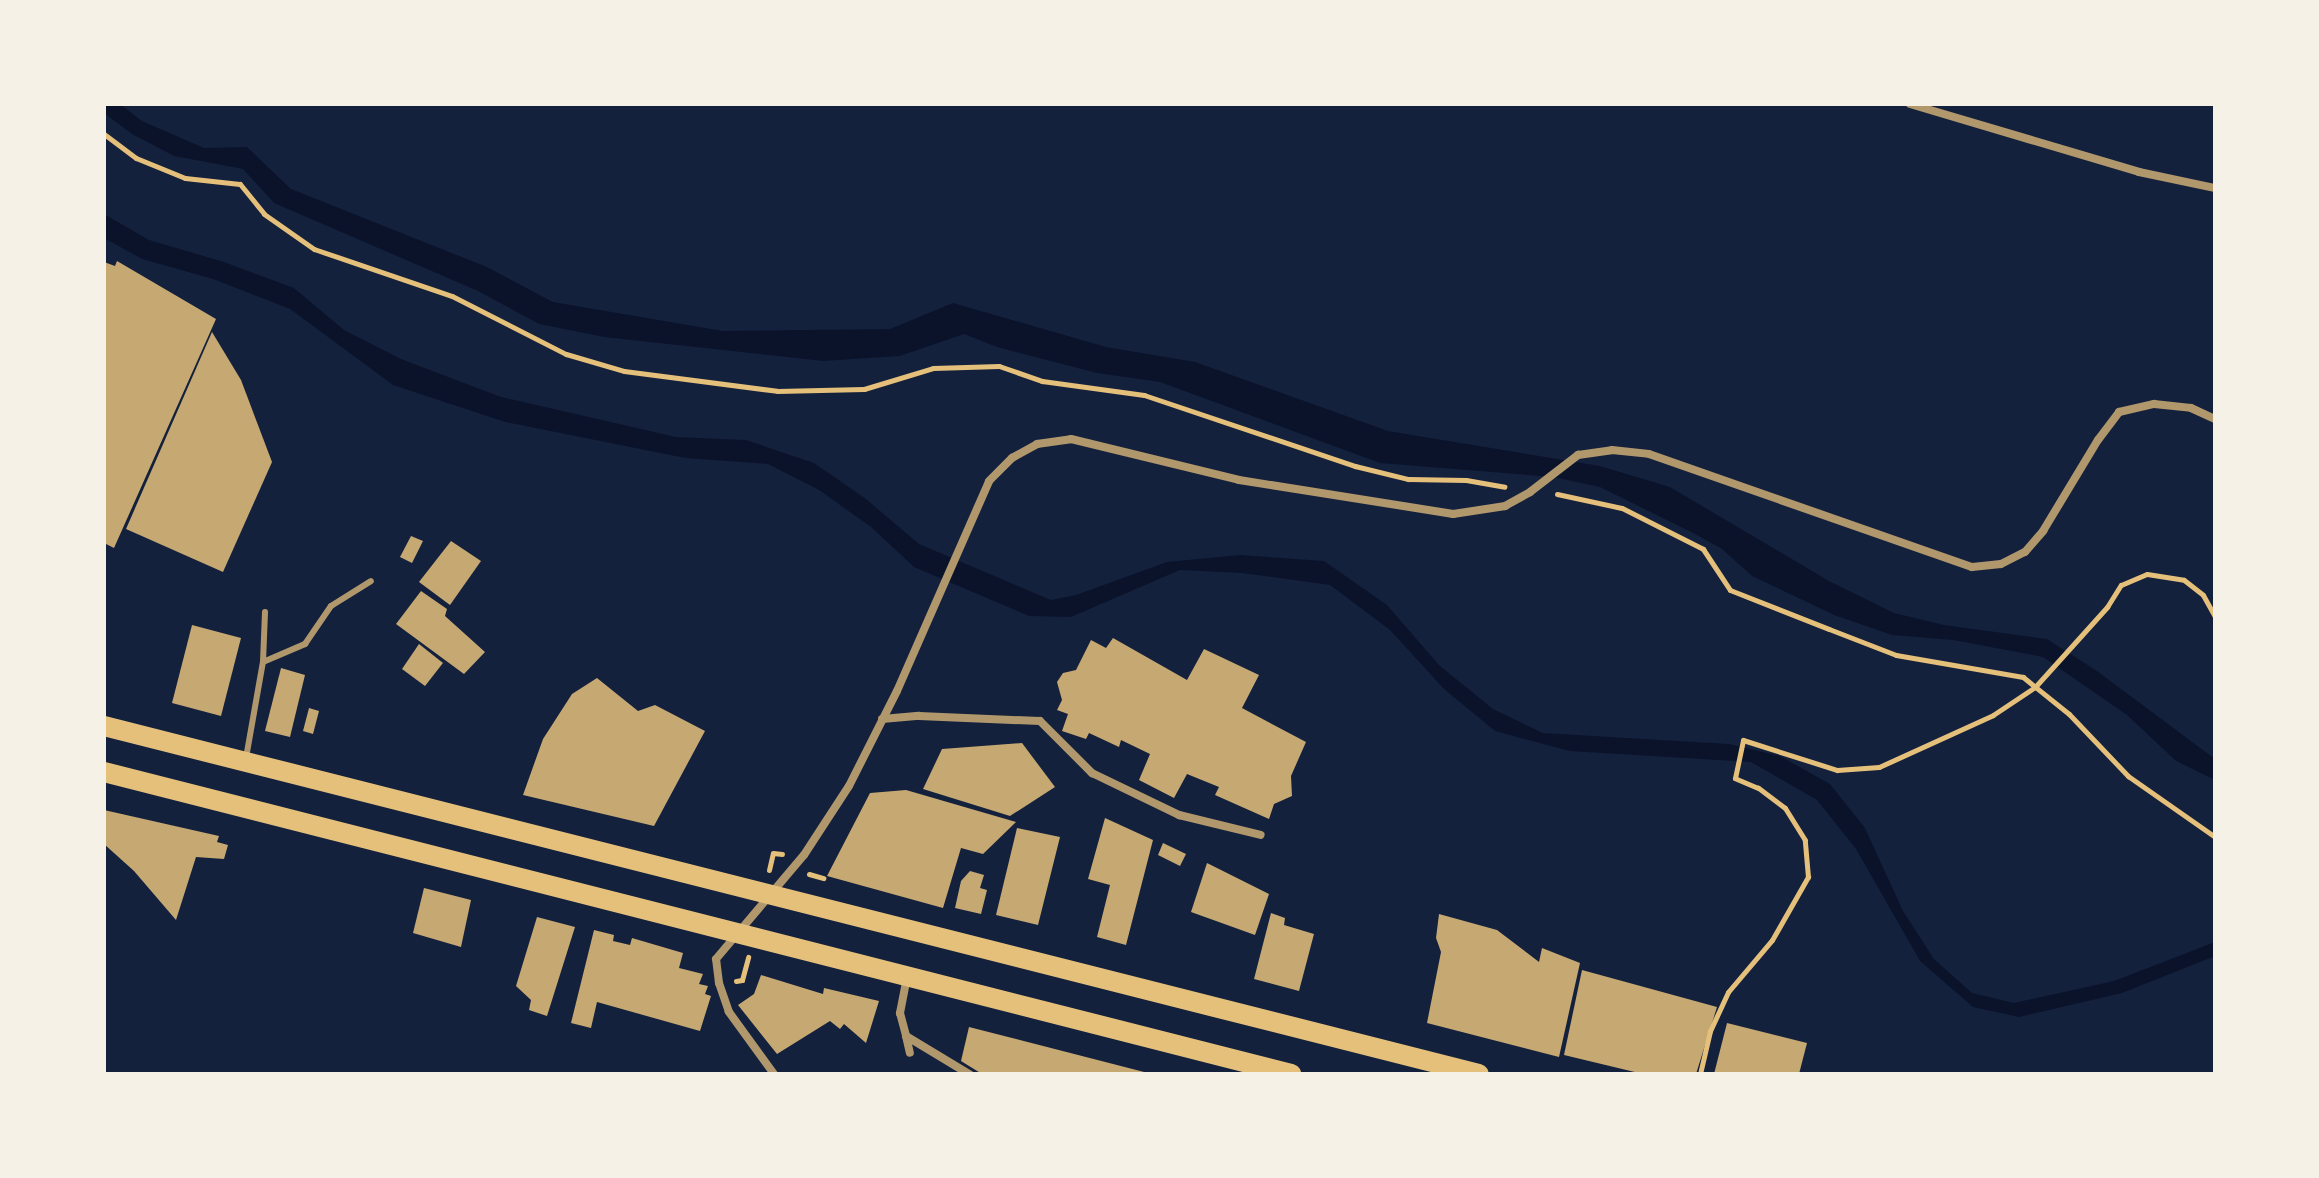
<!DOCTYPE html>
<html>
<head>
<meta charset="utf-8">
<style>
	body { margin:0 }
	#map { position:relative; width:2319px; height:1178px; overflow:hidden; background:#14213d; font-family:"Times New Roman",serif }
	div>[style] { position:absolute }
	.water>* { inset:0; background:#0b132b }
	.building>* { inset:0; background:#c6a872 }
	.path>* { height:5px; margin:-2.5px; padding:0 2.5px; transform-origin:2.5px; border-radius:2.5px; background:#e5c07b }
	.service>* { height:6px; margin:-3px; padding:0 3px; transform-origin:3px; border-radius:3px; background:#b1986c }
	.minor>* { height:8px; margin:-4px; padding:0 4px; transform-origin:4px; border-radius:4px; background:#b1986c }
	.primary>* { height:20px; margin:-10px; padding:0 10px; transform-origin:10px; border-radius:10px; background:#e5c07b }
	span { translate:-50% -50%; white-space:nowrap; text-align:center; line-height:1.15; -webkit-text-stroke:8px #f6f1e7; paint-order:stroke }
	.frame { position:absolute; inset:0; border:106px solid #f6f1e7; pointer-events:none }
</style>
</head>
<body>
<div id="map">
	<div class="water">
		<div style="clip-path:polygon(104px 104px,120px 104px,142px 121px,204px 148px,247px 147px,291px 189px,487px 267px,553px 302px,723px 331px,890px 329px,953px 303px,1106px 347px,1195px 362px,1388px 431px,1600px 466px,1670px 487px,1829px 581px,1894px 613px,1944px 625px,2047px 639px,2097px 671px,2215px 759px,2215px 780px,2176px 761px,2127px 715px,2043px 657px,1953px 640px,1892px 635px,1834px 615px,1752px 576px,1722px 549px,1697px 535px,1600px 487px,1553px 477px,1380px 463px,1160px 382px,1097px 373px,997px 347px,964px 334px,900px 356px,823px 361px,604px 337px,539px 324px,478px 291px,274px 203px,243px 169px,174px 156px,132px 134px,104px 113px)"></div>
		<div style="clip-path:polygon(104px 214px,149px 240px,224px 262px,294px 288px,344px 330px,401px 359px,501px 397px,676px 437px,746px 440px,814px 463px,866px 499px,919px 544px,1051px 600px,1076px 595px,1167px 562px,1240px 555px,1324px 561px,1387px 605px,1439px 665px,1493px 709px,1543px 733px,1729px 744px,1780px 756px,1830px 784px,1865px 828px,1903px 911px,1934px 959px,1972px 993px,2014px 1003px,2114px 981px,2215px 942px,2215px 956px,2122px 993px,2019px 1017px,1973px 1007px,1920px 961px,1856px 849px,1817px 800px,1751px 762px,1569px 751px,1495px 731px,1444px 689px,1390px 630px,1330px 585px,1242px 573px,1180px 570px,1071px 617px,1029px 616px,914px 567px,871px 527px,819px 490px,768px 464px,685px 458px,505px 422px,393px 385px,290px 309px,213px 279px,142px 259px,104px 238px)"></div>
	</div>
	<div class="building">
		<div style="clip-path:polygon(117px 261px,216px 319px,114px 548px,104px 543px,104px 262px,115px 266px)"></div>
		<div style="clip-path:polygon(212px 332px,241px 380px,272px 462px,223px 572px,126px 529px)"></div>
		<div style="clip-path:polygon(411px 536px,423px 541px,412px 563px,400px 557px)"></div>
		<div style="clip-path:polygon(451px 541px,481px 561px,450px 605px,419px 582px)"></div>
		<div style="clip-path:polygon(421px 591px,447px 609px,445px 616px,485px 652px,464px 674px,396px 624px)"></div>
		<div style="clip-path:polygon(192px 625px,241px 638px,221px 716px,172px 703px)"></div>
		<div style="clip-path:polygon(1113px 638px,1187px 680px,1204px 649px,1259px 675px,1242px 708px,1306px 742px,1291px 776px,1292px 796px,1274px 804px,1269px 819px,1215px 795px,1219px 787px,1187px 774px,1174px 798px,1139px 780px,1150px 754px,1121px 740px,1119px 747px,1089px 733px,1086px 739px,1062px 731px,1068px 714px,1057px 710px,1062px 700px,1057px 682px,1063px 673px,1076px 670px,1091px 640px,1106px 648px)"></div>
		<div style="clip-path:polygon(419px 644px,443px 663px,425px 686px,402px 669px)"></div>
		<div style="clip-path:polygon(281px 668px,305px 675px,290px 737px,265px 731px)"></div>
		<div style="clip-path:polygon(597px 678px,638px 711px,655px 705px,705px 731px,654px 826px,523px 795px,543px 739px,572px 694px)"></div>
		<div style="clip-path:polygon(309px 708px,319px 711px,313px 734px,303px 731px)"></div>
		<div style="clip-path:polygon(1022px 743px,1055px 787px,1010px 816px,923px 789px,942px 749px)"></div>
		<div style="clip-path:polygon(906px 790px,1016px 822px,983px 854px,961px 848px,943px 908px,827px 876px,870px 793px)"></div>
		<div style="clip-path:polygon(104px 810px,219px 836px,217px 842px,228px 845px,224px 859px,196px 857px,176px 920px,134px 871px,104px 844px)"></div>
		<div style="clip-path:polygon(1105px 818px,1153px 840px,1126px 945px,1097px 937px,1110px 885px,1088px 879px)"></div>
		<div style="clip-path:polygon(1017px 828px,1060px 837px,1038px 925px,996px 915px)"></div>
		<div style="clip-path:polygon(1163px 843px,1186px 854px,1180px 866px,1158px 855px)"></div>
		<div style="clip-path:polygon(1207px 863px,1269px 894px,1255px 935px,1191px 912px)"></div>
		<div style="clip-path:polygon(970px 871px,984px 875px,980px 888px,987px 890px,981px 914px,955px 908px,961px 881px)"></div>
		<div style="clip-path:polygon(424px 888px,471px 900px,461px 947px,413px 933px)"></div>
		<div style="clip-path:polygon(1271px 913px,1285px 918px,1284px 925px,1314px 934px,1299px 991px,1254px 979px)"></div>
		<div style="clip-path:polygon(1439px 914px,1497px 930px,1539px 962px,1542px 948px,1580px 963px,1559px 1057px,1427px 1023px,1441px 952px,1436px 938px)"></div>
		<div style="clip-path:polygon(537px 917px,575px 927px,547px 1016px,529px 1010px,531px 1000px,516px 986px)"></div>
		<div style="clip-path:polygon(594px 930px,614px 935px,613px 941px,630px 945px,632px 938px,683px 953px,679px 968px,703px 974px,699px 984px,708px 986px,705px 994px,711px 996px,700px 1031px,597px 1002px,591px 1028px,571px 1023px)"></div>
		<div style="clip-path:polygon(1582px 970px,1717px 1007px,1696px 1074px,1643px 1074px,1564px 1055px)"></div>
		<div style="clip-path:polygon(761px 975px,823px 994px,824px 988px,879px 1001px,866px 1043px,844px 1024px,840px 1029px,830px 1021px,777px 1054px,738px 1005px,754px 994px)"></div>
		<div style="clip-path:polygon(1727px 1023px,1807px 1043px,1799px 1074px,1714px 1074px)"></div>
		<div style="clip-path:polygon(969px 1027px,1148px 1073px,1148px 1074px,982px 1074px,961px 1061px)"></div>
	</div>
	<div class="path">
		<div style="left:104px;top:134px;width:40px;rotate:37deg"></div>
		<div style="left:136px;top:158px;width:53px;rotate:22.2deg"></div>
		<div style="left:185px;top:178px;width:55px;rotate:6.2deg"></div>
		<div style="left:240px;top:184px;width:38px;rotate:51deg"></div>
		<div style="left:264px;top:214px;width:61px;rotate:35deg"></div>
		<div style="left:314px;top:249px;width:146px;rotate:18.8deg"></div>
		<div style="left:452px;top:296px;width:128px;rotate:27deg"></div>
		<div style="left:566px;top:354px;width:60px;rotate:16.3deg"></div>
		<div style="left:624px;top:371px;width:154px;rotate:7.4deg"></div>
		<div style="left:777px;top:391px;width:87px;rotate:-1.3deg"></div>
		<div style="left:864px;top:389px;width:72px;rotate:-16.9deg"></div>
		<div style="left:933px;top:368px;width:66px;rotate:-1.7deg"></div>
		<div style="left:999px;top:366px;width:46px;rotate:19.2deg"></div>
		<div style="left:1042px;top:381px;width:103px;rotate:7.8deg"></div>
		<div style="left:1144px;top:395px;width:223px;rotate:18.6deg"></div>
		<div style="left:1355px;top:466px;width:55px;rotate:13.8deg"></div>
		<div style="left:1408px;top:479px;width:58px;rotate:1deg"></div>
		<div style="left:1466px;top:480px;width:39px;rotate:10deg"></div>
		<div style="left:1557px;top:494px;width:66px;rotate:12.2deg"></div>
		<div style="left:1622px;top:508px;width:91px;rotate:26.8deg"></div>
		<div style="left:1703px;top:549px;width:49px;rotate:56.6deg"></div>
		<div style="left:1730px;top:590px;width:106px;rotate:21.5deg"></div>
		<div style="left:1829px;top:629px;width:72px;rotate:21.2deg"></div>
		<div style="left:1896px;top:655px;width:129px;rotate:9.8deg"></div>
		<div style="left:2023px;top:677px;width:59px;rotate:38.8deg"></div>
		<div style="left:2069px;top:714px;width:86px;rotate:46.4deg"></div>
		<div style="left:2128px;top:776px;width:106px;rotate:35deg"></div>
		<div style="left:769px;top:870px;width:17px;rotate:-77deg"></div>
		<div style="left:773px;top:853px;width:9px;rotate:6deg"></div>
		<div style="left:809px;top:874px;width:15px;rotate:16deg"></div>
		<div style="left:736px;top:981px;width:6px;rotate:-9deg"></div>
		<div style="left:742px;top:980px;width:24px;rotate:-75deg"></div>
		<div style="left:1700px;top:1074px;width:44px;rotate:-76.9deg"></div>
		<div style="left:1710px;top:1031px;width:43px;rotate:-65.2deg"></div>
		<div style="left:1728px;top:992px;width:68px;rotate:-49.8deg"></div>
		<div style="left:1772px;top:940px;width:73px;rotate:-60.3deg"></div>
		<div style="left:1808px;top:877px;width:37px;rotate:-95deg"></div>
		<div style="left:1805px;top:840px;width:38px;rotate:-122deg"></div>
		<div style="left:1785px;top:808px;width:34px;rotate:-143deg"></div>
		<div style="left:1758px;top:788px;width:25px;rotate:-157deg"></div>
		<div style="left:1735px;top:778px;width:39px;rotate:-78deg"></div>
		<div style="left:1743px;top:740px;width:99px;rotate:17.7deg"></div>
		<div style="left:1837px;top:770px;width:42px;rotate:-4.1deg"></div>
		<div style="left:1879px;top:767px;width:125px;rotate:-24.5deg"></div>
		<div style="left:1993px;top:715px;width:50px;rotate:-33.7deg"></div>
		<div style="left:2035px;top:687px;width:108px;rotate:-48deg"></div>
		<div style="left:2107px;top:607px;width:26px;rotate:-58deg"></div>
		<div style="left:2121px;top:585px;width:28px;rotate:-23deg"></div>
		<div style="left:2147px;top:574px;width:37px;rotate:9deg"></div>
		<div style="left:2184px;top:580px;width:24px;rotate:38deg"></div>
		<div style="left:2203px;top:595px;width:25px;rotate:61deg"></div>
	</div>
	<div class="service">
		<div style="left:263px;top:662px;width:50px;rotate:-87.7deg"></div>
		<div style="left:246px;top:758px;width:97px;rotate:-80deg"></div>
		<div style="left:263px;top:662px;width:46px;rotate:-23.2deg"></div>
		<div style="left:305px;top:644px;width:46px;rotate:-55.6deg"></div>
		<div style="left:331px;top:606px;width:47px;rotate:-32deg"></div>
	</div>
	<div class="minor">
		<div style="left:1910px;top:104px;width:239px;rotate:16.5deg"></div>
		<div style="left:2139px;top:172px;width:78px;rotate:11.9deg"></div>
		<div style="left:882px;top:719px;width:37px;rotate:-5deg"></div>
		<div style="left:919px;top:716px;width:121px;rotate:2.4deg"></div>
		<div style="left:1040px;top:721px;width:74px;rotate:45deg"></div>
		<div style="left:1092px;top:773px;width:97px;rotate:25.8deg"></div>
		<div style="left:1179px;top:815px;width:84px;rotate:13.7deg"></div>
		<div style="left:907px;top:977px;width:37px;rotate:101deg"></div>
		<div style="left:900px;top:1013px;width:24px;rotate:75deg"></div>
		<div style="left:906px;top:1036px;width:74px;rotate:31.1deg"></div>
		<div style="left:906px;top:1036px;width:17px;rotate:77deg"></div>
		<div style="left:774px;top:1074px;width:77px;rotate:-126deg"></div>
		<div style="left:729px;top:1012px;width:31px;rotate:-109deg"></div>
		<div style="left:719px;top:983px;width:24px;rotate:-97deg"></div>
		<div style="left:716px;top:959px;width:136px;rotate:-49.8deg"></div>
		<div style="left:804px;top:855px;width:82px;rotate:-56.9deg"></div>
		<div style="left:849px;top:786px;width:106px;rotate:-63.2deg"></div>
		<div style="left:897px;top:691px;width:229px;rotate:-66.3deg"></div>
		<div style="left:989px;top:481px;width:33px;rotate:-45deg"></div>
		<div style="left:1012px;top:458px;width:29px;rotate:-29deg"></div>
		<div style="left:1037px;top:444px;width:34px;rotate:-8deg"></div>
		<div style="left:1071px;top:439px;width:173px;rotate:13.7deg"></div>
		<div style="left:1239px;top:480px;width:217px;rotate:9deg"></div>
		<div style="left:1453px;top:514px;width:53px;rotate:-8.7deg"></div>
		<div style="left:1505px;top:506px;width:29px;rotate:-29deg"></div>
		<div style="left:1530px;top:492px;width:61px;rotate:-37.6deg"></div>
		<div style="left:1578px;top:455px;width:34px;rotate:-8deg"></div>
		<div style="left:1612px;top:450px;width:37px;rotate:6deg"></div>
		<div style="left:1649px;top:454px;width:342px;rotate:19.3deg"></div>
		<div style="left:1972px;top:567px;width:29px;rotate:-6deg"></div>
		<div style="left:2001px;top:564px;width:27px;rotate:-27deg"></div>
		<div style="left:2025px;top:552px;width:28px;rotate:-49deg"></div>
		<div style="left:2043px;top:531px;width:106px;rotate:-58.9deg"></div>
		<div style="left:2098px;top:440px;width:35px;rotate:-53deg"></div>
		<div style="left:2119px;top:412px;width:36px;rotate:-13deg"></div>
		<div style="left:2154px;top:404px;width:37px;rotate:6deg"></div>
		<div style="left:2191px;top:408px;width:26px;rotate:25deg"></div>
	</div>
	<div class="primary">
		<div style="left:104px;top:726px;width:1418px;rotate:14.2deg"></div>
		<div style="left:104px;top:772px;width:1225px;rotate:14.27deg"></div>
	</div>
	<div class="frame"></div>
</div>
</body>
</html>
